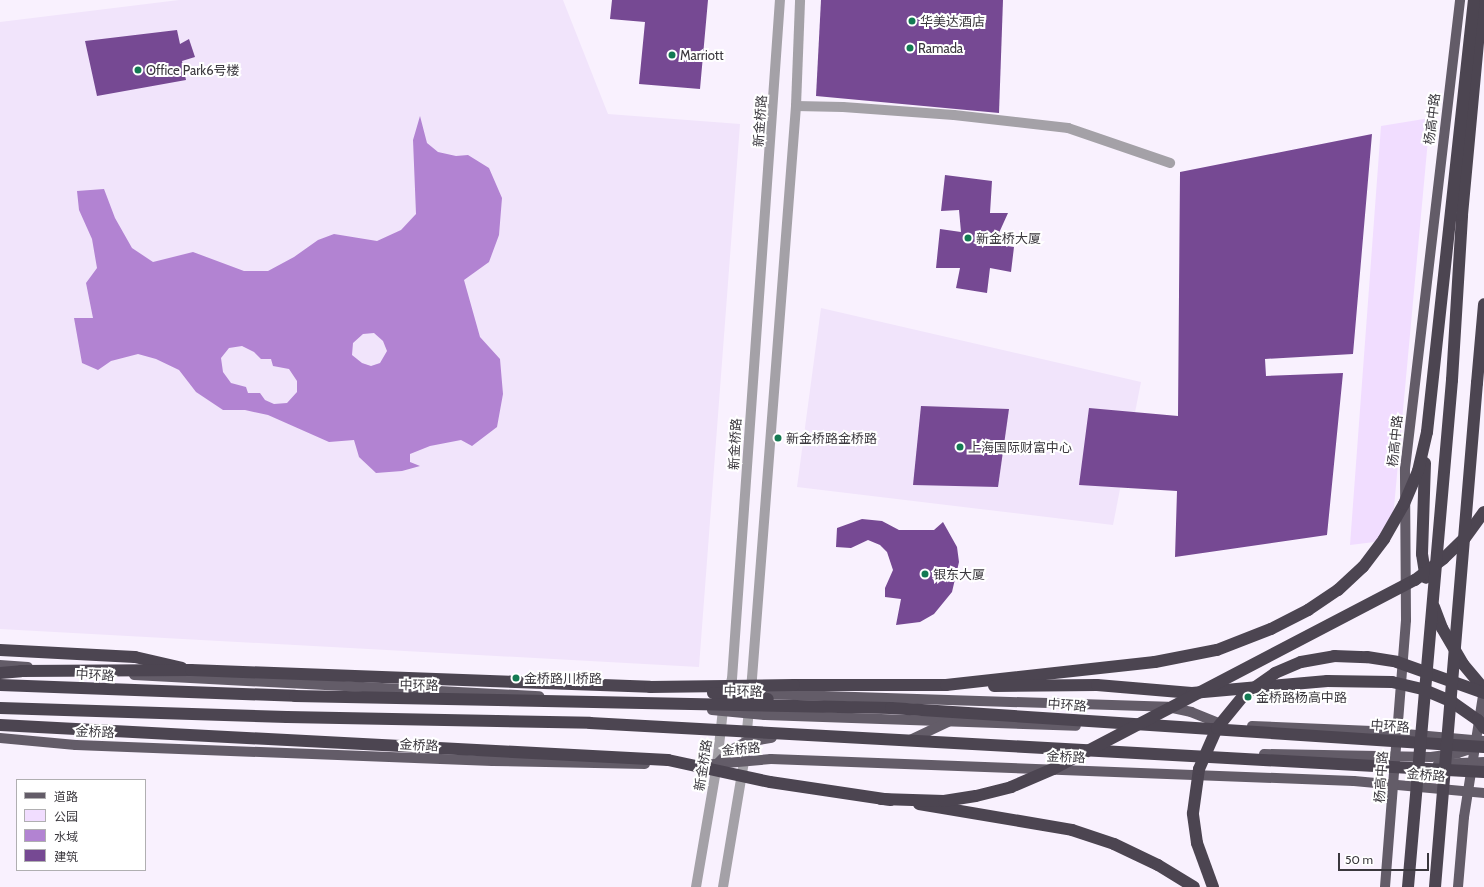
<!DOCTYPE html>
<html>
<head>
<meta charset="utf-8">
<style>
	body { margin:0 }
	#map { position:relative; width:1484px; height:887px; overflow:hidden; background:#f9f1fe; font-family:Cabin,"Noto Sans SC",sans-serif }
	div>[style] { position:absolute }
	.built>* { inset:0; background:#f1e4fb }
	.green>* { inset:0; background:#f1ddff }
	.water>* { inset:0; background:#b283d2 }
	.building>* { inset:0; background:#764993 }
	.minor>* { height:10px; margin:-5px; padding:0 5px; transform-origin:5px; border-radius:5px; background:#a4a1a7 }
	.major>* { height:10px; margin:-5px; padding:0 5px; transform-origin:5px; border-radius:5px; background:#635c68 }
	.highway>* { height:12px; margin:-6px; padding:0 6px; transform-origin:6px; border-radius:6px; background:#4c4551 }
	.highway-bridge>* { height:12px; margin:-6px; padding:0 6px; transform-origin:6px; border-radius:6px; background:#4c4551 }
	.dots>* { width:11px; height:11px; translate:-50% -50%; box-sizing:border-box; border:2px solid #fff; border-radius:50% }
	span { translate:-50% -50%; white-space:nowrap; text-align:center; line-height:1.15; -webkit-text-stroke:4px #fff; paint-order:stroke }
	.poi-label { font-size:13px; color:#3a373d }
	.left { translate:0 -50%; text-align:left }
	.street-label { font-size:13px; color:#3a373d }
	.legend { position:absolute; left:16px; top:779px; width:130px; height:92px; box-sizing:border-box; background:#fff; border:1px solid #b0afb1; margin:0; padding:5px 7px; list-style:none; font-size:12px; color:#3a373d }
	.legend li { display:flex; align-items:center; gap:8px; height:20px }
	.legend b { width:20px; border:1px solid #b0afb1 }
	.scale { position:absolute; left:1338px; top:853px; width:91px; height:18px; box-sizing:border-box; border:2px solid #3a373d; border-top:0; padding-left:5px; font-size:12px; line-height:14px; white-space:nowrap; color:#3a373d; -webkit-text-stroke:3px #fff; paint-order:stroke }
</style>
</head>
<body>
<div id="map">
	<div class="built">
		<div style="clip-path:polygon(179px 0,563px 0,608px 114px,740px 124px,699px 667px,0 629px,0 22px)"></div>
		<div style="clip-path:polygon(821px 308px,1141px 382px,1113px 525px,797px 487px)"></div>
	</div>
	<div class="green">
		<div style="clip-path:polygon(1430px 118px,1391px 540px,1350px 545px,1381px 126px)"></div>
	</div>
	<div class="water">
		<div style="clip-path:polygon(evenodd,420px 116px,427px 143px,438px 152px,456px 156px,468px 155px,489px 168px,502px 198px,499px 235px,489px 262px,464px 280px,480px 337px,500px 359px,503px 394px,497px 427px,472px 446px,461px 440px,430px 446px,410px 454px,410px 462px,420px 466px,402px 471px,376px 473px,359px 457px,354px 440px,329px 442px,268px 415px,245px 410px,223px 410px,196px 392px,179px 370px,156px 359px,138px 354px,111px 361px,98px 370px,82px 363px,74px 318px,93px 318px,86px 283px,97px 268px,92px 239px,79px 210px,77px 191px,104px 189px,115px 218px,132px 248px,153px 262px,193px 252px,244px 271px,268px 271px,294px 257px,318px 240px,334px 234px,377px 241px,401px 230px,416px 214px,413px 140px,420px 116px,374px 333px,383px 341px,387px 351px,380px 363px,371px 366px,362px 363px,352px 355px,353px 343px,363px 334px,374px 333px,420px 116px,242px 346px,254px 352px,261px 359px,271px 359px,273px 366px,289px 369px,297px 381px,297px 392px,287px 403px,274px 404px,265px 400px,260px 393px,248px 393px,246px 387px,231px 383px,223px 372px,221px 358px,229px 348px,242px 346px)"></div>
	</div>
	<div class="building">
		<div style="clip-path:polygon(612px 0,708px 0,700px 89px,639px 84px,645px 22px,610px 19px)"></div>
		<div style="clip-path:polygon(821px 0,1003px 0,999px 113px,816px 96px)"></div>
		<div style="clip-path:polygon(177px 30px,180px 44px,189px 39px,195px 57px,182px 61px,186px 80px,97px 96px,85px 41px)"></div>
		<div style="clip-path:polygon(1372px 134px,1353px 354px,1265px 359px,1266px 376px,1343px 373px,1327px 535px,1175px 557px,1177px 491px,1079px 485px,1089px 408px,1178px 416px,1180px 172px)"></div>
		<div style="clip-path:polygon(945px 175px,992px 181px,990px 213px,1008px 213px,994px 244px,1014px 247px,1011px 272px,990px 268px,987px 293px,956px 288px,960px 268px,936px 268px,940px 229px,961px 232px,959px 210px,941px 211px)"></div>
		<div style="clip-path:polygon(921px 406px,1009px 409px,998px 487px,913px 485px)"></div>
		<div style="clip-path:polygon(862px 519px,882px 521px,899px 530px,934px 530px,943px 522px,957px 547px,959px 562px,952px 592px,934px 614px,920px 622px,896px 625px,901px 599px,885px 597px,885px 588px,893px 570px,887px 552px,880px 545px,868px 540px,851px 548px,836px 547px,837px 528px)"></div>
	</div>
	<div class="minor">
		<div style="left:796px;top:106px;width:47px;rotate:1.2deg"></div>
		<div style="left:843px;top:107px;width:111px;rotate:4.1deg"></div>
		<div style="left:954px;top:115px;width:115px;rotate:6.5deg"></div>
		<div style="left:1068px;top:128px;width:108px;rotate:18.9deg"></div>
		<div style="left:696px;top:887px;width:125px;rotate:-80.3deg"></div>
		<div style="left:717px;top:764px;width:54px;rotate:-83.7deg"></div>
		<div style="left:723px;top:710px;width:32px;rotate:-74deg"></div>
		<div style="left:732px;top:679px;width:681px;rotate:-85.96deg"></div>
		<div style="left:723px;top:887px;width:127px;rotate:-80.5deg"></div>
		<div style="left:744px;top:762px;width:84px;rotate:-84.6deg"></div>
		<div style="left:752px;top:678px;width:574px;rotate:-85.6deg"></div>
		<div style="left:796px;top:106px;width:106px;rotate:-87.8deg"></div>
	</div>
	<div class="major">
		<div style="left:0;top:665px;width:28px;rotate:4deg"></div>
		<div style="left:134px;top:675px;width:406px;rotate:3deg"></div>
		<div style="left:759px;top:694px;width:409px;rotate:1.8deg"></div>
		<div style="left:1168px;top:707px;width:24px;rotate:12deg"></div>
		<div style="left:1191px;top:712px;width:32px;rotate:22deg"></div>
		<div style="left:712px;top:710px;width:53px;rotate:5.4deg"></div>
		<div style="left:765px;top:715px;width:311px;rotate:2deg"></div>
		<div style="left:1252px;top:726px;width:120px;rotate:2.4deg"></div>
		<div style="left:1372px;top:731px;width:112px;rotate:5.1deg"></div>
		<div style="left:0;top:738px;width:76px;rotate:5.3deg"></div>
		<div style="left:76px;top:745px;width:417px;rotate:2.2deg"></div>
		<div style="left:493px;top:761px;width:152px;rotate:1.1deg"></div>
		<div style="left:910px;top:740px;width:42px;rotate:-25.3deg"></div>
		<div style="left:1264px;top:754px;width:167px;rotate:1deg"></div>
		<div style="left:1431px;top:757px;width:27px;rotate:-8deg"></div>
		<div style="left:1458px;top:753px;width:9px;rotate:-18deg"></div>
		<div style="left:1467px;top:750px;width:8px;rotate:-50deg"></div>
		<div style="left:717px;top:764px;width:20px;rotate:-45deg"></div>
		<div style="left:731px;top:750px;width:17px;rotate:-28deg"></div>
		<div style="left:746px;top:742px;width:26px;rotate:-9deg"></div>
		<div style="left:1438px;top:764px;width:46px;rotate:-2.5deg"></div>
		<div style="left:703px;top:765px;width:68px;rotate:-5deg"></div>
		<div style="left:771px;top:759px;width:583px;rotate:2.16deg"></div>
		<div style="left:1354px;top:781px;width:131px;rotate:5.3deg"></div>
		<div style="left:1385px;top:887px;width:268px;rotate:-85.5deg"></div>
		<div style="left:1406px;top:620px;width:151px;rotate:-90.4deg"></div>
		<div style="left:1405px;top:469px;width:472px;rotate:-83.3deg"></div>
		<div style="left:1458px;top:887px;width:70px;rotate:-85.1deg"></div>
		<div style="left:1464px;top:817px;width:129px;rotate:-81.1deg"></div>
	</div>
	<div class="highway">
		<div style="left:1452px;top:380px;width:165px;rotate:-86.5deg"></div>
		<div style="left:1462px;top:215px;width:216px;rotate:-84.7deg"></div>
		<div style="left:1477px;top:383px;width:79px;rotate:-84.9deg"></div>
		<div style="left:1427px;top:432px;width:435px;rotate:-83.8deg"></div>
		<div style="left:0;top:650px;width:135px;rotate:3deg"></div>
		<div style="left:135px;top:657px;width:48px;rotate:13.2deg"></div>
		<div style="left:0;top:673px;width:21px;rotate:-5deg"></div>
		<div style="left:0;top:685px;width:295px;rotate:2.1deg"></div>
		<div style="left:794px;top:685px;width:152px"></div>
		<div style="left:0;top:708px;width:287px;rotate:1.8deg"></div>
		<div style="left:770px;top:782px;width:122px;rotate:8.5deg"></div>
		<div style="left:919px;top:804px;width:155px;rotate:9.6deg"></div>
		<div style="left:1072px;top:830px;width:44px;rotate:18.4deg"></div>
		<div style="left:1114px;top:844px;width:49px;rotate:25.5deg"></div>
		<div style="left:1158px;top:865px;width:42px;rotate:31.4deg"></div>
	</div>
	<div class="highway-bridge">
		<div style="left:1425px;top:463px;width:91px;rotate:91.9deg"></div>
		<div style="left:1422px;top:554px;width:24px;rotate:81deg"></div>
		<div style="left:1434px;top:607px;width:22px;rotate:69deg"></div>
		<div style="left:1442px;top:628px;width:42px;rotate:59.7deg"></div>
		<div style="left:1463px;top:664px;width:33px;rotate:50deg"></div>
		<div style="left:21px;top:671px;width:170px;rotate:-0.3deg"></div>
		<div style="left:191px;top:670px;width:459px;rotate:2.1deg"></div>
		<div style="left:650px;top:687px;width:144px;rotate:-0.8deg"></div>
		<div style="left:946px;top:685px;width:210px;rotate:-6.3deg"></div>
		<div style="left:1155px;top:662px;width:63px;rotate:-11deg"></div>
		<div style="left:1217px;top:650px;width:58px;rotate:-21.3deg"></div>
		<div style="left:1271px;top:629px;width:42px;rotate:-27.2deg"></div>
		<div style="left:1308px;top:610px;width:36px;rotate:-34deg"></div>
		<div style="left:1338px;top:590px;width:34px;rotate:-43deg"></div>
		<div style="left:1363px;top:567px;width:35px;rotate:-53deg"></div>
		<div style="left:1384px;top:539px;width:40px;rotate:-60.3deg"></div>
		<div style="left:1404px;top:504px;width:36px;rotate:-67deg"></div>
		<div style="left:1418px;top:471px;width:40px;rotate:-77deg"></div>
		<div style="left:994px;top:686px;width:103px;rotate:-0.6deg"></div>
		<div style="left:1097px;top:685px;width:95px;rotate:4.8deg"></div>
		<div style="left:1192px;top:693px;width:136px;rotate:-5.1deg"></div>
		<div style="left:1327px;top:681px;width:65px;rotate:0.9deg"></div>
		<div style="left:1392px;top:682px;width:31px;rotate:13deg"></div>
		<div style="left:1422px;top:689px;width:33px;rotate:23deg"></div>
		<div style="left:1452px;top:702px;width:32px;rotate:35deg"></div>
		<div style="left:1478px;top:720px;width:10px;rotate:53deg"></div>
		<div style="left:713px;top:693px;width:55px;rotate:6.2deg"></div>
		<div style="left:295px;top:696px;width:596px;rotate:1.15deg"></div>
		<div style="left:891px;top:708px;width:594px;rotate:3.76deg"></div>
		<div style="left:287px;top:717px;width:303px;rotate:1.1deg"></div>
		<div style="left:590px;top:723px;width:895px;rotate:3.14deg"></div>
		<div style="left:0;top:725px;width:669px;rotate:3deg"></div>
		<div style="left:668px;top:760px;width:104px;rotate:12.2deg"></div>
		<div style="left:881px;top:799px;width:63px;rotate:1.8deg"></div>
		<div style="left:944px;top:801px;width:32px;rotate:-9deg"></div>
		<div style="left:976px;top:796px;width:36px;rotate:-14deg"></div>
		<div style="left:1011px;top:787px;width:46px;rotate:-23.2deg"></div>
		<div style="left:1053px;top:769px;width:408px;rotate:-27.6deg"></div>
		<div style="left:1415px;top:580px;width:36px;rotate:-37deg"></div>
		<div style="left:1444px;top:558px;width:29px;rotate:-44deg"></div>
		<div style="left:1465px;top:538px;width:32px;rotate:-54deg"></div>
		<div style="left:1213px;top:887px;width:47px;rotate:-110deg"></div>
		<div style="left:1197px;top:843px;width:30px;rotate:-98deg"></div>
		<div style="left:1193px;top:813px;width:44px;rotate:-82.2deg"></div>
		<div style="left:1199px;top:769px;width:45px;rotate:-66.3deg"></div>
		<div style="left:1217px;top:728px;width:43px;rotate:-50.7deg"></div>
		<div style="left:1244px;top:695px;width:38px;rotate:-35deg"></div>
		<div style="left:1275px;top:673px;width:28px;rotate:-23deg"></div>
		<div style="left:1301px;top:662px;width:34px;rotate:-10deg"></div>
		<div style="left:1334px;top:656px;width:33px;rotate:2deg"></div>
		<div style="left:1367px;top:657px;width:30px;rotate:9deg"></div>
		<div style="left:1397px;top:662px;width:92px;rotate:19.6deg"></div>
		<div style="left:1408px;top:887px;width:509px;rotate:-85.04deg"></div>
		<div style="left:1435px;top:887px;width:506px;rotate:-85.24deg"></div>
	</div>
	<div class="dots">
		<div style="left:912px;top:21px;background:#147a53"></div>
		<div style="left:910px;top:48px;background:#147a53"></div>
		<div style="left:672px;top:55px;background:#147a53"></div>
		<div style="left:138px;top:70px;background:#147a53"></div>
		<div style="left:968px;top:238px;background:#147a53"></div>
		<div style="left:778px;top:438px;background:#147a53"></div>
		<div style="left:960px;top:447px;background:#147a53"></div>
		<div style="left:925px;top:574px;background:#147a53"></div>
		<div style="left:516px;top:678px;background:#147a53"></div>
		<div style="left:1248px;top:697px;background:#147a53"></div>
	</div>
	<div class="poi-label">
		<span class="left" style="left:920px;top:21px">华美达酒店</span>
		<span class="left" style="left:918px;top:48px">Ramada</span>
		<span class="left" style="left:680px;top:55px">Marriott</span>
		<span class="left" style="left:146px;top:70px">Office Park6号楼</span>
		<span class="left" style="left:976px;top:238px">新金桥大厦</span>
		<span class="left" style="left:786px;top:438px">新金桥路金桥路</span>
		<span class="left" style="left:968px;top:447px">上海国际财富中心</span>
		<span class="left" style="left:933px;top:574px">银东大厦</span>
		<span class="left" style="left:524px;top:678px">金桥路川桥路</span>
		<span class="left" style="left:1256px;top:697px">金桥路杨高中路</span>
	</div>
	<div class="street-label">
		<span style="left:1432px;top:119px;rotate:-83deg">杨高中路</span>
		<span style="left:760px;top:121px;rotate:-86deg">新金桥路</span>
		<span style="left:1395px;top:441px;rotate:-84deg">杨高中路</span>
		<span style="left:735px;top:444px;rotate:-87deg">新金桥路</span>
		<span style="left:95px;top:675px;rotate:3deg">中环路</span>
		<span style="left:419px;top:685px;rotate:1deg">中环路</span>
		<span style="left:743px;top:691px;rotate:1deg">中环路</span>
		<span style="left:1067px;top:705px;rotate:4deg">中环路</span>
		<span style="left:1390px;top:726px;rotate:4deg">中环路</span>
		<span style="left:95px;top:732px;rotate:2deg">金桥路</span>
		<span style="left:419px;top:745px;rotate:3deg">金桥路</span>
		<span style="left:741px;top:749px;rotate:-5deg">金桥路</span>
		<span style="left:1066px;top:757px;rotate:2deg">金桥路</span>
		<span style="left:703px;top:765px;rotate:-81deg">新金桥路</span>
		<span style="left:1426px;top:775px;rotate:5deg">金桥路</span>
		<span style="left:1381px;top:777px;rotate:-86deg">杨高中路</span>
	</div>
	<ul class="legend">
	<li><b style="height:5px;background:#635c68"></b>道路</li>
	<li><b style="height:11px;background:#f1ddff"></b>公园</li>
	<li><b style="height:11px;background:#b283d2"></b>水域</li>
	<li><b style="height:11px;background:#764993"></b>建筑</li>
	</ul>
	<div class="scale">50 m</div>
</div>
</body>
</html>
